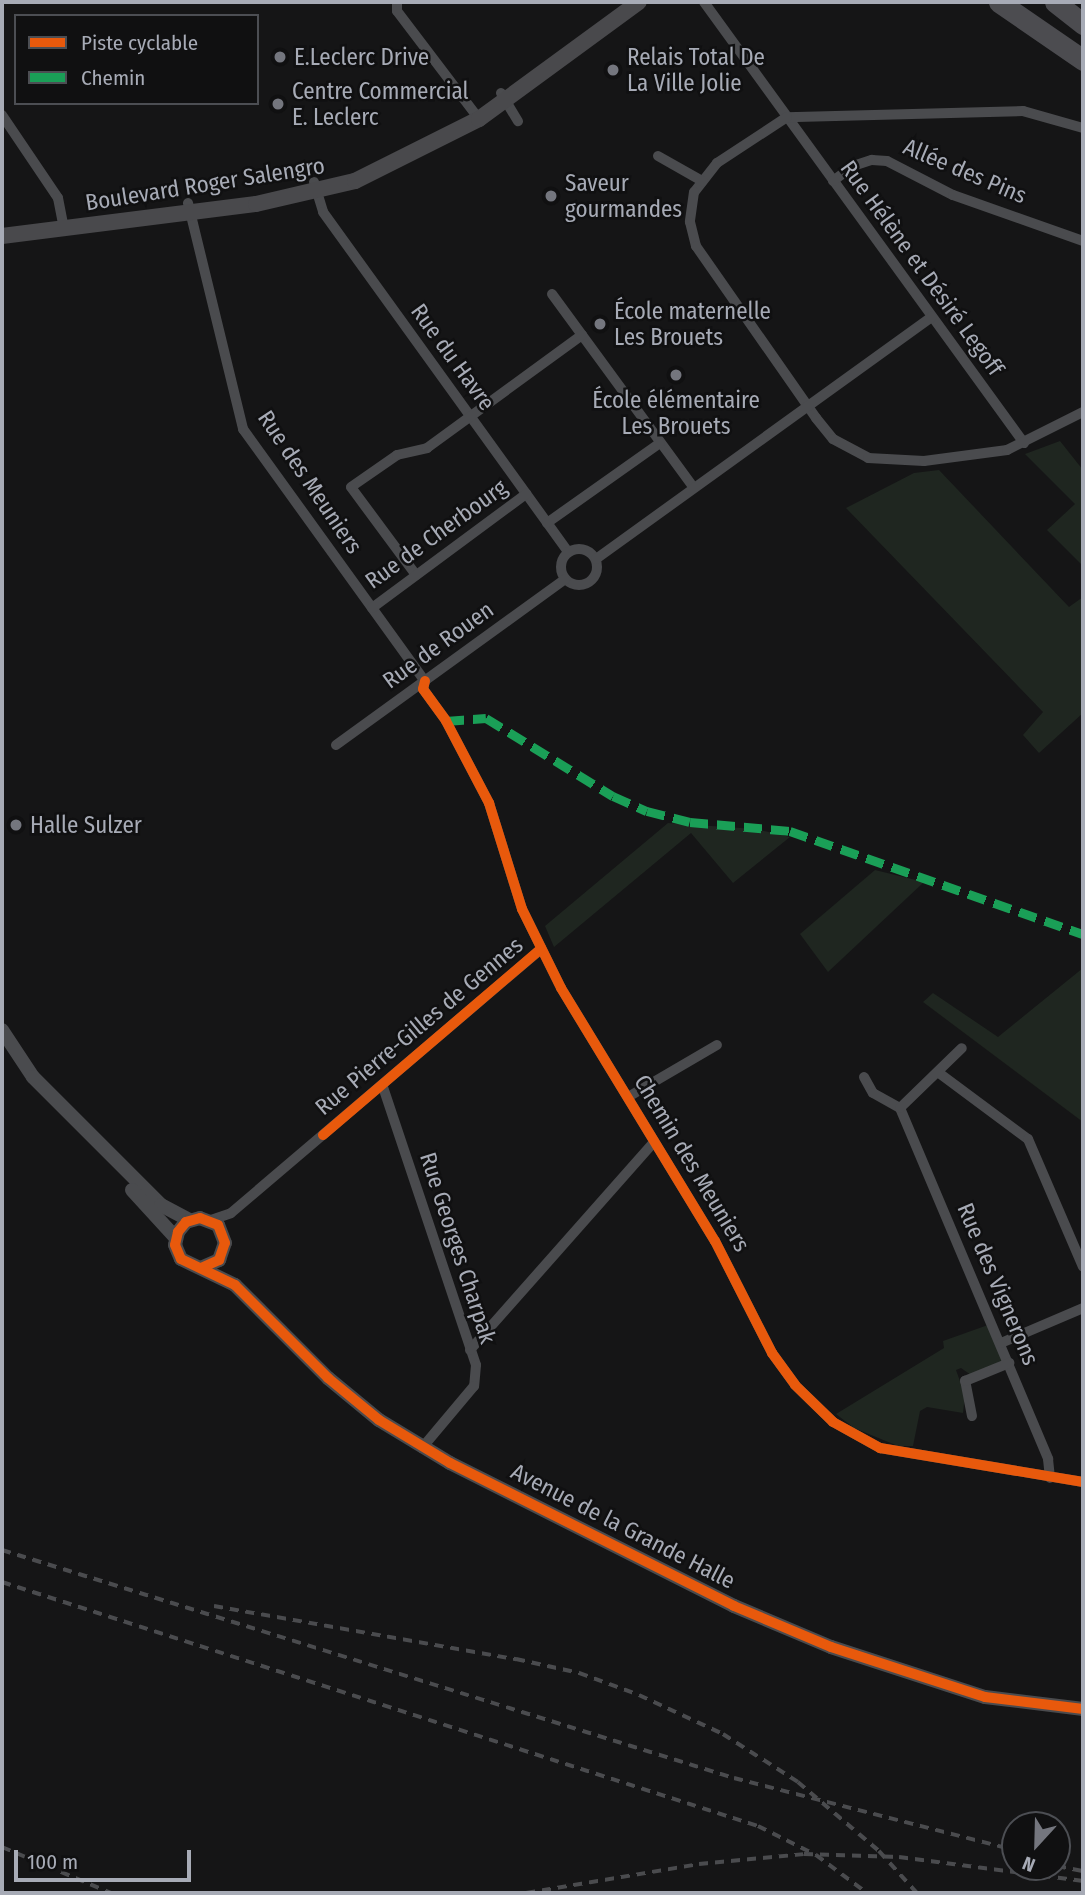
<!DOCTYPE html>
<html>
<head>
<meta charset="utf-8">
<style>
	body { margin:0 }
	#map { position:relative; width:1085px; height:1895px; overflow:hidden; background:#151516; font-family:"Fira Sans Condensed",sans-serif }
	div>[style] { position:absolute }
	.green>* { inset:0; background:#1f2620 }
	.minor>* { height:10px; margin:-5px; padding:0 5px; transform-origin:5px; border-radius:5px; background:#4a4b4e }
	.minor>.ring { margin:-5px; padding:0; box-sizing:content-box; background:none; border:10px solid #4a4b4e; border-radius:50% }
	.tertiary>* { height:14px; margin:-7px; padding:0 7px; transform-origin:7px; border-radius:7px; background:#4a4b4e }
	.secondary>* { height:16px; margin:-8px; padding:0 8px; transform-origin:8px; border-radius:8px; background:#49494c }
	.motorway>* { height:21px; margin:-10.5px; padding:0 10.5px; transform-origin:10.5px; border-radius:10.5px; background:#4c4c50 }
	.rail>* { height:3.5px; margin-top:-1.75px; transform-origin:0; background:repeating-linear-gradient(90deg,#4a4b4e 0 9px,transparent 0 16px) }
	.quiet>* { height:9px; margin-top:-4.5px; transform-origin:0; background:repeating-linear-gradient(90deg,#1a9f57 0 18px,transparent 0 27px) }
	.cycleway>* { height:10px; margin:-5px; padding:0 5px; transform-origin:5px; border-radius:5px; background:#e8590c }
	.dots>* { width:19px; height:19px; translate:-50% -50%; box-sizing:border-box; border:4px solid #101011; border-radius:50% }
	span { translate:-50% -50%; white-space:nowrap; text-align:center; line-height:1.15; -webkit-text-stroke:5px #101011; paint-order:stroke }
	.poi-label { font-size:23px; color:#a7abb6 }
	.left { translate:0 -50%; text-align:left }
	.street-label { font-size:23px; color:#a7abb6 }
	.frame { position:absolute; inset:0; border:4px solid #a7abb6; pointer-events:none }
	.legend { position:absolute; left:14px; top:14px; width:245px; height:91px; box-sizing:border-box; background:#101011; border:2px solid #4c4e53; margin:0; padding:9px 12px; list-style:none; font-size:21px; color:#a7abb6 }
	.legend li { display:flex; align-items:center; gap:14px; height:35px }
	.legend b { width:35px; border:2px solid #4c4e53 }
	.north { position:absolute; left:1001px; top:1811px; width:70px; height:70px; box-sizing:border-box; background:#101011; border:2px solid #4c4e53; border-radius:50%; rotate:202deg; font-size:19px; font-weight:700; line-height:28px; text-align:center; color:#a7abb6 }
	.north::after { content:''; display:block; margin:auto; width:24px; height:32px; background:#74767e; clip-path:polygon(50% 0,100% 100%,50% 72%,0 100%) }
	.scale { position:absolute; left:14px; top:1850px; width:177px; height:32px; box-sizing:border-box; border:4px solid #a7abb6; border-top:0; padding-left:9px; font-size:21px; line-height:24px; white-space:nowrap; color:#a7abb6; -webkit-text-stroke:5px #101011; paint-order:stroke }
</style>
</head>
<body>
<div id="map">
	<div class="green">
		<div style="clip-path:polygon(1060px 441px,1083px 470px,1083px 566px,1047px 530px,1075px 504px,1025px 454px)"></div>
		<div style="clip-path:polygon(939px 470px,1069px 607px,1083px 597px,1083px 713px,1039px 753px,1023px 735px,1043px 712px,846px 508px,914px 473px)"></div>
		<div style="clip-path:polygon(668px 823px,755px 829px,790px 837px,733px 883px,691px 833px,554px 947px,545px 926px)"></div>
		<div style="clip-path:polygon(875px 870px,924px 882px,828px 972px,800px 934px)"></div>
		<div style="clip-path:polygon(1083px 968px,1083px 1122px,923px 1002px,933px 993px,998px 1037px)"></div>
		<div style="clip-path:polygon(988px 1325px,1004px 1360px,971px 1375px,961px 1368px,956px 1370px,965px 1395px,963px 1413px,927px 1407px,920px 1411px,913px 1446px,898px 1446px,854px 1428px,836px 1414px,944px 1348px,943px 1341px)"></div>
	</div>
	<div class="minor">
		<div style="left:397px;top:2px;width:9px;rotate:90deg"></div>
		<div style="left:397px;top:11px;width:136px;rotate:52.8deg"></div>
		<div style="left:704px;top:2px;width:545px;rotate:54.03deg"></div>
		<div style="left:501px;top:93px;width:33px;rotate:59deg"></div>
		<div style="left:2px;top:115px;width:100px;rotate:56deg"></div>
		<div style="left:58px;top:198px;width:32px;rotate:79deg"></div>
		<div style="left:1083px;top:128px;width:62px;rotate:-164.2deg"></div>
		<div style="left:1023px;top:111px;width:236px;rotate:178.5deg"></div>
		<div style="left:787px;top:117px;width:84px;rotate:146.7deg"></div>
		<div style="left:717px;top:163px;width:37px;rotate:128deg"></div>
		<div style="left:694px;top:192px;width:30px;rotate:98deg"></div>
		<div style="left:690px;top:222px;width:25px;rotate:76deg"></div>
		<div style="left:696px;top:246px;width:210px;rotate:55.1deg"></div>
		<div style="left:816px;top:418px;width:27px;rotate:51deg"></div>
		<div style="left:833px;top:439px;width:40px;rotate:28deg"></div>
		<div style="left:868px;top:458px;width:56px;rotate:3.1deg"></div>
		<div style="left:924px;top:461px;width:84px;rotate:-7.5deg"></div>
		<div style="left:1007px;top:450px;width:85px;rotate:-26.6deg"></div>
		<div style="left:658px;top:156px;width:51px;rotate:29.6deg"></div>
		<div style="left:833px;top:181px;width:25px;rotate:-37deg"></div>
		<div style="left:853px;top:166px;width:20px;rotate:-18deg"></div>
		<div style="left:872px;top:160px;width:15px;rotate:4deg"></div>
		<div style="left:887px;top:161px;width:74px;rotate:27.3deg"></div>
		<div style="left:953px;top:195px;width:138px;rotate:19.5deg"></div>
		<div style="left:314px;top:182px;width:31px;rotate:73deg"></div>
		<div style="left:323px;top:212px;width:419px;rotate:54.2deg"></div>
		<div style="left:188px;top:203px;width:233px;rotate:76.3deg"></div>
		<div style="left:243px;top:429px;width:311px;rotate:54.2deg"></div>
		<div style="left:552px;top:294px;width:239px;rotate:53.8deg"></div>
		<div style="left:547px;top:523px;width:138px;rotate:-35.3deg"></div>
		<div class="ring" style="left:561px;top:549px;width:26px;height:26px"></div>
		<div style="left:596px;top:559px;width:414px;rotate:-35.8deg"></div>
		<div style="left:416px;top:575px;width:109px;rotate:-126.5deg"></div>
		<div style="left:351px;top:487px;width:56px;rotate:-34.8deg"></div>
		<div style="left:397px;top:455px;width:31px;rotate:-13deg"></div>
		<div style="left:427px;top:448px;width:192px;rotate:-36.1deg"></div>
		<div style="left:372px;top:608px;width:192px;rotate:-36.5deg"></div>
		<div style="left:425px;top:681px;width:8px;rotate:104deg"></div>
		<div style="left:423px;top:689px;width:39px;rotate:54deg"></div>
		<div style="left:446px;top:721px;width:93px;rotate:62.3deg"></div>
		<div style="left:489px;top:803px;width:111px;rotate:72.7deg"></div>
		<div style="left:522px;top:909px;width:88px;rotate:63.7deg"></div>
		<div style="left:561px;top:988px;width:296px;rotate:58.7deg"></div>
		<div style="left:715px;top:1241px;width:126px;rotate:63deg"></div>
		<div style="left:772px;top:1353px;width:39px;rotate:54deg"></div>
		<div style="left:795px;top:1385px;width:53px;rotate:44.2deg"></div>
		<div style="left:833px;top:1422px;width:54px;rotate:29deg"></div>
		<div style="left:880px;top:1448px;width:206px;rotate:9.5deg"></div>
		<div style="left:336px;top:745px;width:283px;rotate:-35.9deg"></div>
		<div style="left:939px;top:1073px;width:111px;rotate:36.6deg"></div>
		<div style="left:1028px;top:1139px;width:139px;rotate:66.7deg"></div>
		<div style="left:864px;top:1077px;width:18px;rotate:61deg"></div>
		<div style="left:873px;top:1093px;width:31px;rotate:29deg"></div>
		<div style="left:383px;top:1087px;width:293px;rotate:71.5deg"></div>
		<div style="left:476px;top:1365px;width:21px;rotate:95deg"></div>
		<div style="left:474px;top:1386px;width:81px;rotate:130deg"></div>
		<div style="left:628px;top:1097px;width:103px;rotate:-30.3deg"></div>
		<div style="left:900px;top:1108px;width:381px;rotate:67.1deg"></div>
		<div style="left:1048px;top:1459px;width:19px;rotate:84deg"></div>
		<div style="left:900px;top:1108px;width:86px;rotate:-44.1deg"></div>
		<div style="left:211px;top:1220px;width:21px;rotate:-19deg"></div>
		<div style="left:231px;top:1213px;width:407px;rotate:-40.4deg"></div>
		<div style="left:1001px;top:1343px;width:89px;rotate:-23.1deg"></div>
		<div style="left:470px;top:1350px;width:278px;rotate:-48.5deg"></div>
		<div style="left:972px;top:1416px;width:36px;rotate:-101deg"></div>
		<div style="left:965px;top:1381px;width:48px;rotate:-22.2deg"></div>
	</div>
	<div class="tertiary">
		<div style="left:2px;top:1030px;width:56px;rotate:56.6deg"></div>
		<div style="left:33px;top:1077px;width:181px;rotate:45deg"></div>
		<div style="left:161px;top:1205px;width:32px;rotate:28deg"></div>
		<div style="left:132px;top:1190px;width:65px;rotate:47.5deg"></div>
		<div style="left:201px;top:1268px;width:20px;rotate:-24deg"></div>
		<div style="left:219px;top:1260px;width:18px;rotate:-71deg"></div>
		<div style="left:225px;top:1243px;width:19px;rotate:-111deg"></div>
		<div style="left:218px;top:1225px;width:19px;rotate:-159deg"></div>
		<div style="left:200px;top:1218px;width:15px;rotate:164deg"></div>
		<div style="left:186px;top:1222px;width:13px;rotate:129deg"></div>
		<div style="left:178px;top:1232px;width:13px;rotate:103deg"></div>
		<div style="left:175px;top:1245px;width:15px;rotate:67deg"></div>
		<div style="left:181px;top:1259px;width:60px;rotate:25.7deg"></div>
		<div style="left:235px;top:1285px;width:132px;rotate:45deg"></div>
		<div style="left:328px;top:1378px;width:66px;rotate:39.5deg"></div>
		<div style="left:379px;top:1420px;width:83px;rotate:31.2deg"></div>
		<div style="left:450px;top:1463px;width:318px;rotate:26.7deg"></div>
		<div style="left:734px;top:1606px;width:105px;rotate:22.9deg"></div>
		<div style="left:831px;top:1647px;width:162px;rotate:18deg"></div>
		<div style="left:985px;top:1697px;width:99px;rotate:7deg"></div>
	</div>
	<div class="secondary">
		<div style="left:2px;top:236px;width:256px;rotate:-7.2deg"></div>
		<div style="left:256px;top:204px;width:102px;rotate:-13.1deg"></div>
		<div style="left:355px;top:181px;width:139px;rotate:-26.6deg"></div>
		<div style="left:479px;top:119px;width:198px;rotate:-36.2deg"></div>
	</div>
	<div class="motorway">
		<div style="left:999px;top:2px;width:102px;rotate:34.6deg"></div>
		<div style="left:1055px;top:2px;width:36px;rotate:38deg"></div>
	</div>
	<div class="rail">
		<div style="left:2px;top:1550px;width:767px;rotate:17.3deg"></div>
		<div style="left:734px;top:1778px;width:290px;rotate:14.4deg"></div>
		<div style="left:2px;top:1582px;width:794px;rotate:17.89deg"></div>
		<div style="left:758px;top:1826px;width:65px;rotate:26.6deg"></div>
		<div style="left:816px;top:1855px;width:64px;rotate:36.7deg"></div>
		<div style="left:214px;top:1606px;width:307px;rotate:10deg"></div>
		<div style="left:516px;top:1659px;width:65px;rotate:12.5deg"></div>
		<div style="left:579px;top:1673px;width:64px;rotate:20.1deg"></div>
		<div style="left:639px;top:1695px;width:93px;rotate:24.9deg"></div>
		<div style="left:723px;top:1734px;width:89px;rotate:32.6deg"></div>
		<div style="left:798px;top:1782px;width:106px;rotate:40.4deg"></div>
		<div style="left:879px;top:1851px;width:57px;rotate:47.9deg"></div>
		<div style="left:2px;top:1847px;width:118px;rotate:22.9deg"></div>
		<div style="left:1057px;top:1866px;width:26px;rotate:11deg"></div>
		<div style="left:526px;top:1893px;width:175px;rotate:-9.5deg"></div>
		<div style="left:699px;top:1864px;width:105px;rotate:-5.4deg"></div>
		<div style="left:804px;top:1854px;width:95px;rotate:1.8deg"></div>
		<div style="left:899px;top:1857px;width:186px;rotate:7.4deg"></div>
	</div>
	<div class="quiet">
		<div style="left:446px;top:721px;width:40px;rotate:-4.3deg"></div>
		<div style="left:486px;top:718px;width:149px;rotate:31.6deg"></div>
		<div style="left:613px;top:796px;width:37px;rotate:24deg"></div>
		<div style="left:647px;top:811px;width:44px;rotate:14.3deg"></div>
		<div style="left:690px;top:822px;width:100px;rotate:5.1deg"></div>
		<div style="left:790px;top:831px;width:311px;rotate:19.4deg"></div>
	</div>
	<div class="cycleway">
		<div style="left:425px;top:681px;width:8px;rotate:104deg"></div>
		<div style="left:423px;top:689px;width:39px;rotate:54deg"></div>
		<div style="left:446px;top:721px;width:93px;rotate:62.3deg"></div>
		<div style="left:489px;top:803px;width:111px;rotate:72.7deg"></div>
		<div style="left:522px;top:909px;width:88px;rotate:63.7deg"></div>
		<div style="left:561px;top:988px;width:296px;rotate:58.7deg"></div>
		<div style="left:715px;top:1241px;width:126px;rotate:63deg"></div>
		<div style="left:772px;top:1353px;width:39px;rotate:54deg"></div>
		<div style="left:795px;top:1385px;width:53px;rotate:44.2deg"></div>
		<div style="left:833px;top:1422px;width:54px;rotate:29deg"></div>
		<div style="left:880px;top:1448px;width:206px;rotate:9.5deg"></div>
		<div style="left:323px;top:1135px;width:287px;rotate:-40.5deg"></div>
		<div style="left:201px;top:1268px;width:20px;rotate:-24deg"></div>
		<div style="left:219px;top:1260px;width:18px;rotate:-71deg"></div>
		<div style="left:225px;top:1243px;width:19px;rotate:-111deg"></div>
		<div style="left:218px;top:1225px;width:19px;rotate:-159deg"></div>
		<div style="left:200px;top:1218px;width:15px;rotate:164deg"></div>
		<div style="left:186px;top:1222px;width:13px;rotate:129deg"></div>
		<div style="left:178px;top:1232px;width:13px;rotate:103deg"></div>
		<div style="left:175px;top:1245px;width:15px;rotate:67deg"></div>
		<div style="left:181px;top:1259px;width:60px;rotate:25.7deg"></div>
		<div style="left:235px;top:1285px;width:132px;rotate:45deg"></div>
		<div style="left:328px;top:1378px;width:66px;rotate:39.5deg"></div>
		<div style="left:379px;top:1420px;width:83px;rotate:31.2deg"></div>
		<div style="left:450px;top:1463px;width:318px;rotate:26.7deg"></div>
		<div style="left:734px;top:1606px;width:105px;rotate:22.9deg"></div>
		<div style="left:831px;top:1647px;width:162px;rotate:18deg"></div>
		<div style="left:985px;top:1697px;width:99px;rotate:7deg"></div>
	</div>
	<div class="dots">
		<div style="left:280px;top:57px;background:#74767e"></div>
		<div style="left:613px;top:70px;background:#74767e"></div>
		<div style="left:278px;top:104px;background:#74767e"></div>
		<div style="left:551px;top:196px;background:#74767e"></div>
		<div style="left:600px;top:324px;background:#74767e"></div>
		<div style="left:676px;top:375px;background:#74767e"></div>
		<div style="left:16px;top:825px;background:#74767e"></div>
	</div>
	<div class="poi-label">
		<span class="left" style="left:294px;top:57px">E.Leclerc Drive</span>
		<span class="left" style="left:627px;top:70px">Relais Total De<br>La Ville Jolie</span>
		<span class="left" style="left:292px;top:104px">Centre Commercial<br>E. Leclerc</span>
		<span class="left" style="left:565px;top:196px">Saveur<br>gourmandes</span>
		<span class="left" style="left:614px;top:324px">École maternelle<br>Les Brouets</span>
		<span style="left:676px;top:413px">École élémentaire<br>Les Brouets</span>
		<span class="left" style="left:30px;top:825px">Halle Sulzer</span>
	</div>
	<div class="street-label">
		<span style="left:965px;top:171px;rotate:23deg">Allée des Pins</span>
		<span style="left:205px;top:184px;rotate:-9deg">Boulevard Roger Salengro</span>
		<span style="left:922px;top:268px;rotate:54deg">Rue Hélène et Désiré Legoff</span>
		<span style="left:453px;top:357px;rotate:54deg">Rue du Havre</span>
		<span style="left:310px;top:482px;rotate:56deg">Rue des Meuniers</span>
		<span style="left:436px;top:534px;rotate:-36deg">Rue de Cherbourg</span>
		<span style="left:438px;top:645px;rotate:-36deg">Rue de Rouen</span>
		<span style="left:419px;top:1026px;rotate:-40deg">Rue Pierre-Gilles de Gennes</span>
		<span style="left:692px;top:1163px;rotate:59deg">Chemin des Meuniers</span>
		<span style="left:458px;top:1248px;rotate:72deg">Rue Georges Charpak</span>
		<span style="left:998px;top:1284px;rotate:67deg">Rue des Vignerons</span>
		<span style="left:623px;top:1526px;rotate:27deg">Avenue de la Grande Halle</span>
	</div>
	<div class="frame"></div>
	<ul class="legend">
	<li><b style="height:9px;background:#e8590c"></b>Piste cyclable</li>
	<li><b style="height:9px;background:#1a9f57"></b>Chemin</li>
	</ul>
	<div class="north">N</div>
	<div class="scale">100 m</div>
</div>
</body>
</html>
